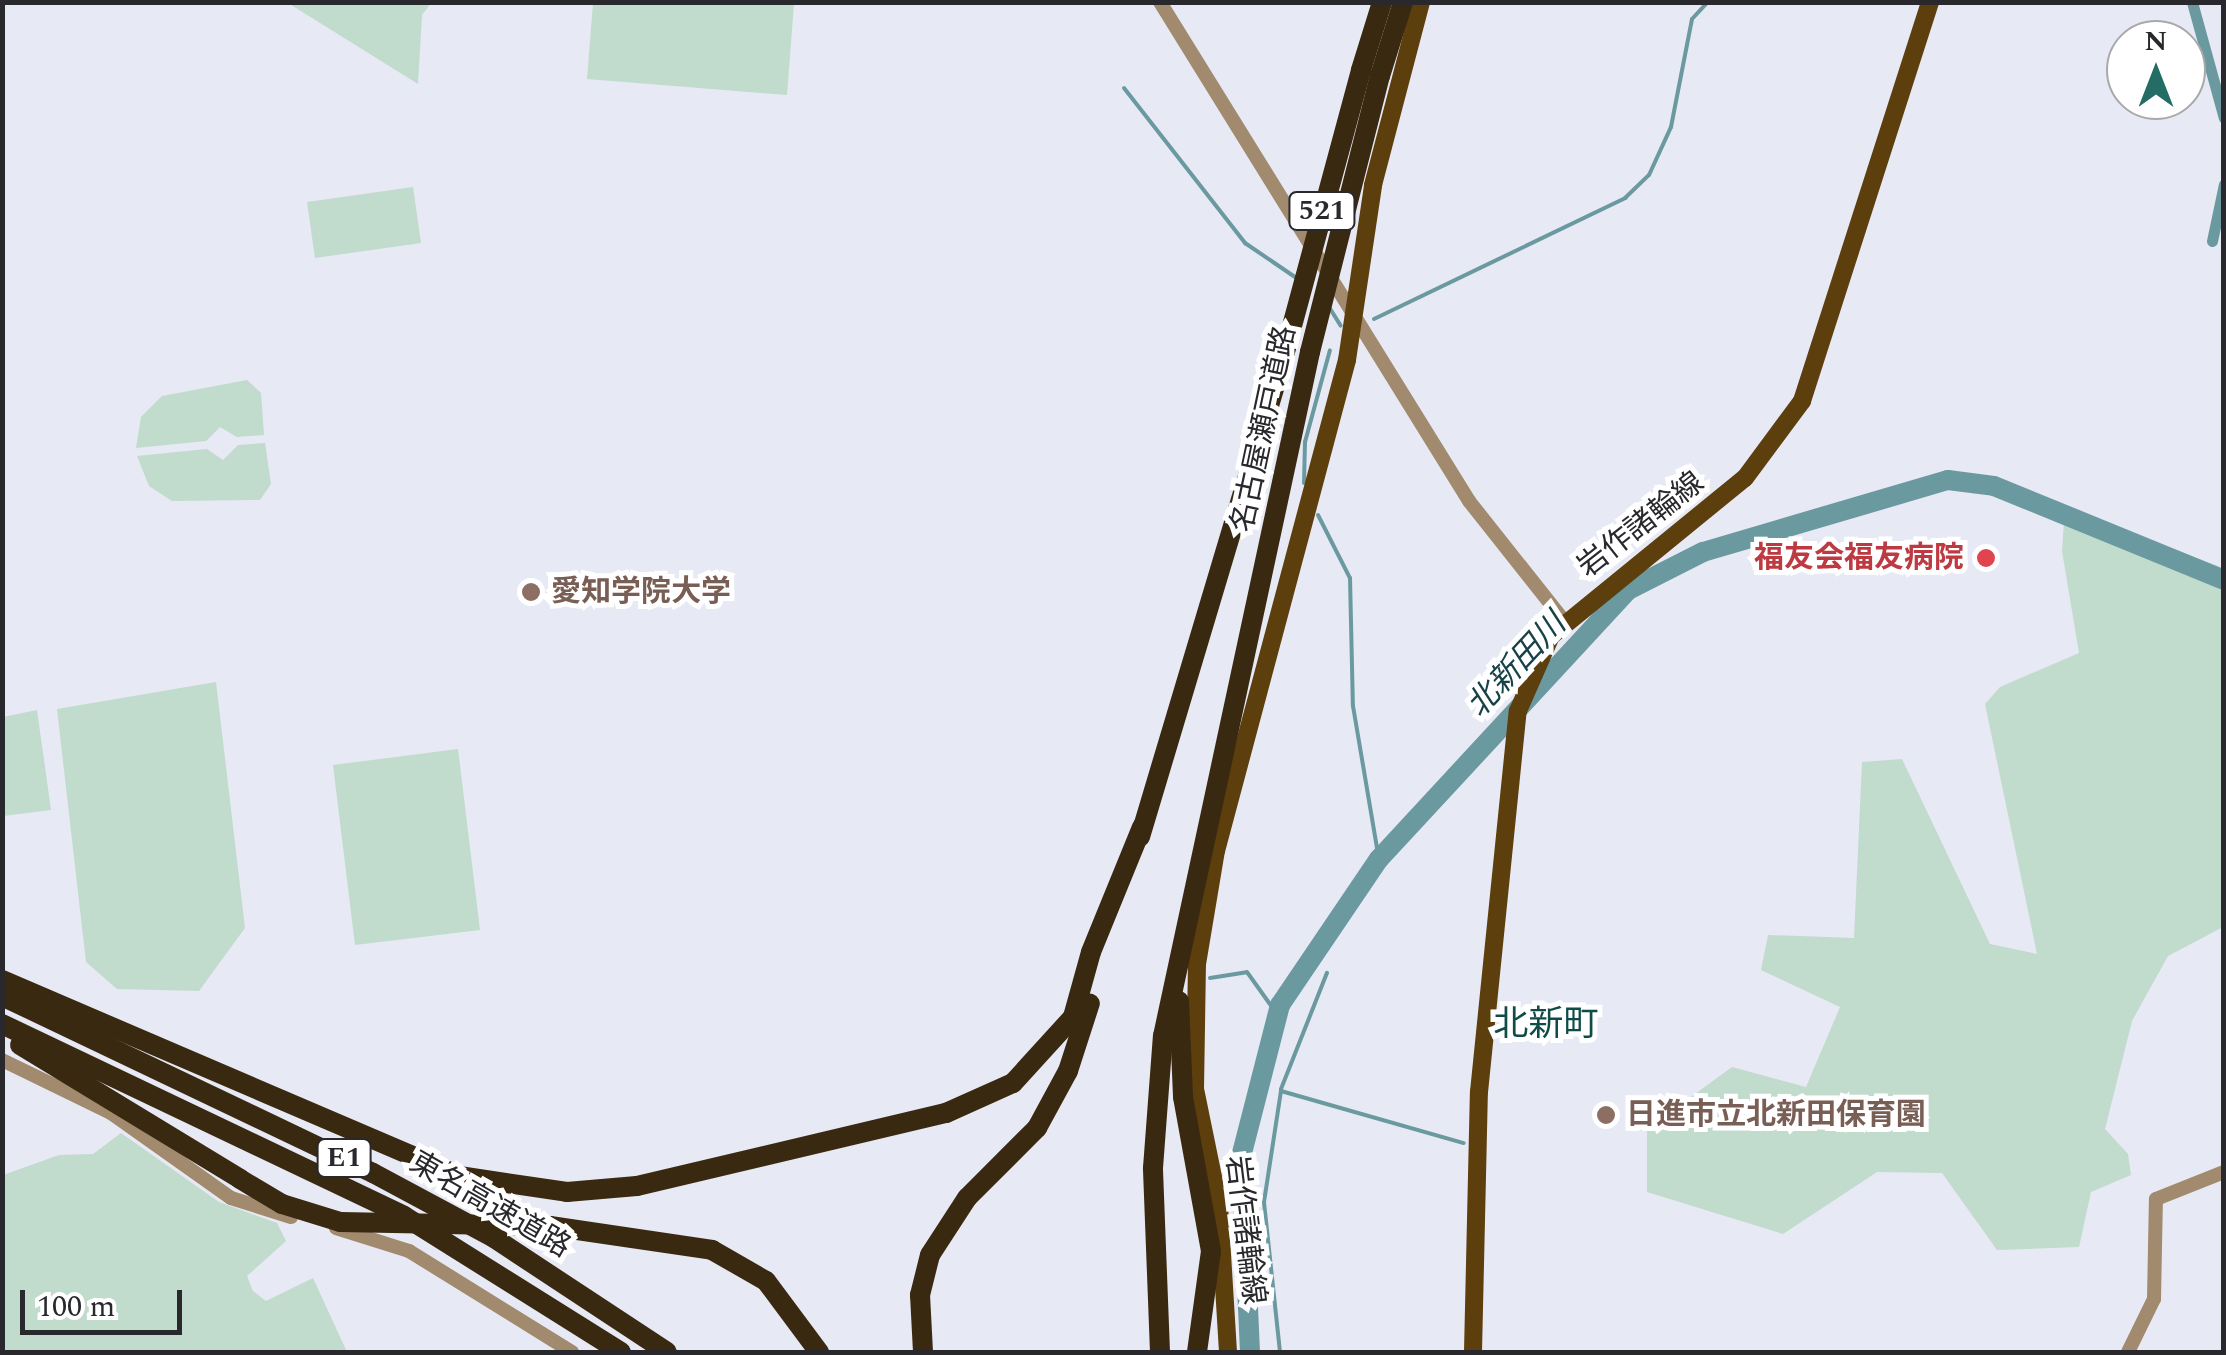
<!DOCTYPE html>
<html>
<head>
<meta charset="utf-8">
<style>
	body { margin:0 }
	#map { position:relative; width:2226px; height:1355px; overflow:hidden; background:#e7e9f5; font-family:Spectral,"Noto Sans JP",serif }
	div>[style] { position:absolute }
	.green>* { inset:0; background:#c1dbcc }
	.stream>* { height:4px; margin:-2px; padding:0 2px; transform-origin:2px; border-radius:2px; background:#6b99a0 }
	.canal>* { height:11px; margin:-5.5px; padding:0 5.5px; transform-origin:5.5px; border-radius:5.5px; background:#6b99a0 }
	.river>* { height:20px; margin:-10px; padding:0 10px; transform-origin:10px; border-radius:10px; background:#6b99a0 }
	.minor>* { height:14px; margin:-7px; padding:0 7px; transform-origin:7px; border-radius:7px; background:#a18a6d }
	.major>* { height:18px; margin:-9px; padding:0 9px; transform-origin:9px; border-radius:9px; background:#5d3e0d }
	.highway>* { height:20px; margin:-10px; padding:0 10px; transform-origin:10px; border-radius:10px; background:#3a2911 }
	.highway-bridge>* { height:20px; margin:-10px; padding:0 10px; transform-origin:10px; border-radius:10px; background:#3a2911 }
	.dots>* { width:28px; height:28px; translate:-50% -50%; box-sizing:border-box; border:5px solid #fff; border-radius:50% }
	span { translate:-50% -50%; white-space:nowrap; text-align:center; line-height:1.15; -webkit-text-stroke:10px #fff; paint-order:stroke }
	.shield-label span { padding:2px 8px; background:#fff; border:2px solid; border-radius:8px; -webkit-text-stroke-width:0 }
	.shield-label { font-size:28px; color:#28282d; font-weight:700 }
	.street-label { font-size:30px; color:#28282d }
	.health-label { font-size:30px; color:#be3a42; font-weight:700 }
	.right { translate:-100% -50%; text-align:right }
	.education-label { font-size:30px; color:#785e54; font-weight:700 }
	.left { translate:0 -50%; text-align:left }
	.water-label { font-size:32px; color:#164248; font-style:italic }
	.quarter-label { font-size:35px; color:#104c47 }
	.frame { position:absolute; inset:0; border:5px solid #28282d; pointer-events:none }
	.north { position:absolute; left:2106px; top:20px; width:100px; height:100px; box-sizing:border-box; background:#fff; border:2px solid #a9a9ab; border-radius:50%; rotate:0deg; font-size:28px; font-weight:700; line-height:40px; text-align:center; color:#28282d }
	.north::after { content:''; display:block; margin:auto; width:35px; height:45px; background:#236d65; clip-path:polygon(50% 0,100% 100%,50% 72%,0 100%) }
	.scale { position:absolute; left:20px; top:1290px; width:162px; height:45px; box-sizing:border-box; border:5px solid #28282d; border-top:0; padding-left:12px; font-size:30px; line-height:35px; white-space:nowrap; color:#28282d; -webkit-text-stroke:8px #fff; paint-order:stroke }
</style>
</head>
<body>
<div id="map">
	<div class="green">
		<div style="clip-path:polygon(288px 3px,431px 3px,422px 15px,418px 84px)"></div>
		<div style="clip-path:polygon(593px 3px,794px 3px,787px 95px,587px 79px)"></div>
		<div style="clip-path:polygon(413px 187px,421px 243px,315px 258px,307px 202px)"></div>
		<div style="clip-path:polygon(247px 380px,261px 393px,264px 435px,237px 437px,220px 427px,206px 441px,136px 448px,141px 417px,162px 396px)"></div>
		<div style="clip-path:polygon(265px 443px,271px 484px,260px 500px,172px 501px,149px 486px,137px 456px,207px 449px,223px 460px,238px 445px)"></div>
		<div style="clip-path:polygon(2065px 507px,2223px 568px,2223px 927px,2168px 956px,2132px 1021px,2105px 1129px,2128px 1154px,2131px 1175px,2091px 1192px,2079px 1247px,1997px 1250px,1942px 1173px,1877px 1172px,1783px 1234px,1647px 1192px,1647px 1129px,1732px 1067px,1806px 1087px,1840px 1007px,1761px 970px,1768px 935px,1854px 938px,1862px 762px,1902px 759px,1990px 944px,2037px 954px,1985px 704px,2000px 687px,2079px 653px,2062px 551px)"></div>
		<div style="clip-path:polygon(216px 682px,245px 928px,199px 991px,117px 989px,86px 962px,57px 709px)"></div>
		<div style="clip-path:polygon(37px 710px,51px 810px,3px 816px,3px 717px)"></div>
		<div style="clip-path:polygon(458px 749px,480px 930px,355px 945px,333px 765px)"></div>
		<div style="clip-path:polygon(121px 1133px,219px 1202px,277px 1223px,286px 1241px,247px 1276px,253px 1291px,266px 1301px,313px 1278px,347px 1352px,3px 1352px,3px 1175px,59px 1155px,93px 1154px)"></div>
	</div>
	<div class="stream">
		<div style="left:1124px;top:88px;width:197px;rotate:52deg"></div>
		<div style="left:1245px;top:243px;width:64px;rotate:34.2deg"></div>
		<div style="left:1329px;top:307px;width:22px;rotate:58deg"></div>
		<div style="left:1374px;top:319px;width:279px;rotate:-25.7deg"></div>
		<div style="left:1625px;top:198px;width:33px;rotate:-44deg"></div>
		<div style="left:1649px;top:175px;width:53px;rotate:-65.4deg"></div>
		<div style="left:1671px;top:127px;width:110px;rotate:-79deg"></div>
		<div style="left:1692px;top:19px;width:23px;rotate:-47deg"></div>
		<div style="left:1304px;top:483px;width:41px;rotate:-88.6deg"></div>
		<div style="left:1305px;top:442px;width:95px;rotate:-74.8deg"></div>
		<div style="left:1318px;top:515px;width:71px;rotate:63.1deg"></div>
		<div style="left:1350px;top:578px;width:128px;rotate:88.7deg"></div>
		<div style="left:1353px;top:706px;width:155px;rotate:80.4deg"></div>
		<div style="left:1210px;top:978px;width:37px;rotate:-9deg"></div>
		<div style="left:1247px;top:972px;width:52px;rotate:54.5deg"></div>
		<div style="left:1281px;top:1089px;width:125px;rotate:-68.4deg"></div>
		<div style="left:1280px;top:1352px;width:151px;rotate:-96.1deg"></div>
		<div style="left:1264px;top:1202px;width:112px;rotate:-81.3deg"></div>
		<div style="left:1281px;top:1091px;width:190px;rotate:15.9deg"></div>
	</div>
	<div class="canal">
		<div style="left:2192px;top:2px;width:120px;rotate:74.6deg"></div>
		<div style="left:2212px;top:241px;width:58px;rotate:-78.1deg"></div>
	</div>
	<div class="river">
		<div style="left:1250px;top:1352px;width:195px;rotate:-92.6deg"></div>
		<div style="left:1241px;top:1157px;width:157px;rotate:-75.6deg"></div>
		<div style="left:1280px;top:1005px;width:176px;rotate:-55.9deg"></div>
		<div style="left:1379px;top:859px;width:367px;rotate:-47.2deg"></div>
		<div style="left:1628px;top:590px;width:84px;rotate:-26.9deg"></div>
		<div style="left:1703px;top:552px;width:255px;rotate:-16.4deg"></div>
		<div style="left:1948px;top:480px;width:46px;rotate:7.4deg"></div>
		<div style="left:1994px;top:486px;width:248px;rotate:22.2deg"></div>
	</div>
	<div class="minor">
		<div style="left:1160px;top:2px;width:587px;rotate:58.23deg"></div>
		<div style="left:1469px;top:501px;width:154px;rotate:51.6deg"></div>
		<div style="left:2px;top:1060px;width:121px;rotate:25.9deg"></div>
		<div style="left:111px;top:1113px;width:147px;rotate:35.3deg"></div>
		<div style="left:231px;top:1198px;width:63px;rotate:17.6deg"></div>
		<div style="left:336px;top:1228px;width:77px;rotate:17.5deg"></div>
		<div style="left:409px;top:1251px;width:192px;rotate:31.8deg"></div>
		<div style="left:2128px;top:1352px;width:59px;rotate:-63.9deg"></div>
		<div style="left:2154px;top:1299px;width:100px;rotate:-88.9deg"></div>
		<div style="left:2156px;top:1199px;width:73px;rotate:-21.7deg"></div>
	</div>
	<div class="major">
		<div style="left:1228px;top:1352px;width:146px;rotate:-93.5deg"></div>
		<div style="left:1219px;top:1206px;width:119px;rotate:-101.6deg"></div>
		<div style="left:1195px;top:1089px;width:125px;rotate:-89.1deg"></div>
		<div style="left:1197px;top:964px;width:115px;rotate:-80.5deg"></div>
		<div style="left:1216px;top:851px;width:508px;rotate:-75.06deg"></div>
		<div style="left:1347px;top:360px;width:177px;rotate:-81.5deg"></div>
		<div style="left:1373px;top:185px;width:189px;rotate:-75.3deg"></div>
		<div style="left:1473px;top:1352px;width:260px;rotate:-88.7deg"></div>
		<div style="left:1479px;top:1092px;width:383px;rotate:-84.2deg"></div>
		<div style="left:1518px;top:711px;width:82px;rotate:-66.3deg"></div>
		<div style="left:1551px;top:636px;width:250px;rotate:-39.2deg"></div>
		<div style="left:1745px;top:478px;width:96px;rotate:-53.5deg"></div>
		<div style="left:1802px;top:401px;width:419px;rotate:-72.2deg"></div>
	</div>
	<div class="highway">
		<div style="left:1361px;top:70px;width:71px;rotate:-72.8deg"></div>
		<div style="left:1380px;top:76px;width:77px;rotate:-72.7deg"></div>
		<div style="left:1140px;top:837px;width:506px;rotate:-73.35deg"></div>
		<div style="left:2px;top:980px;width:497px;rotate:23.2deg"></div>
		<div style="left:459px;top:1176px;width:109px;rotate:8.4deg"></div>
		<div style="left:567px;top:1192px;width:70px;rotate:-4.9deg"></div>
		<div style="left:637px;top:1186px;width:318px;rotate:-13.3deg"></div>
		<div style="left:946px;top:1113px;width:73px;rotate:-24.1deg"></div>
		<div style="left:1013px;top:1083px;width:89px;rotate:-47.7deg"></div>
		<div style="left:1073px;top:1017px;width:67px;rotate:-74.5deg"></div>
		<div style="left:1091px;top:952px;width:135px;rotate:-67.8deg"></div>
		<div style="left:2px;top:996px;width:411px;rotate:25.5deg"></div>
		<div style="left:373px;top:1173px;width:137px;rotate:28.2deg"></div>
		<div style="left:494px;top:1238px;width:207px;rotate:33.4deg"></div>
		<div style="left:1179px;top:1001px;width:96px;rotate:87.6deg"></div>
		<div style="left:1183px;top:1097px;width:157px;rotate:79.7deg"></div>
		<div style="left:1211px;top:1251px;width:102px;rotate:97.9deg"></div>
		<div style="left:2px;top:1024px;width:445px;rotate:25.5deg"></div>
		<div style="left:404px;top:1216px;width:256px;rotate:32.1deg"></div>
		<div style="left:20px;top:1045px;width:258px;rotate:31.3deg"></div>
		<div style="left:923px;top:1352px;width:57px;rotate:-93deg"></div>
		<div style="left:920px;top:1295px;width:41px;rotate:-76deg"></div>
		<div style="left:930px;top:1255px;width:68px;rotate:-57deg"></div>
		<div style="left:967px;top:1198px;width:99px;rotate:-45deg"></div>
		<div style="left:1037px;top:1128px;width:65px;rotate:-61.5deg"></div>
		<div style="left:1068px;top:1071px;width:71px;rotate:-72.1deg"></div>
		<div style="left:1160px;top:1352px;width:184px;rotate:-92.2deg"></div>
		<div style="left:1153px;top:1168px;width:132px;rotate:-85.7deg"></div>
		<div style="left:1163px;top:1036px;width:700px;rotate:-77.87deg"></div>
	</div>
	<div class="highway-bridge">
		<div style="left:1285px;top:352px;width:292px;rotate:-74.9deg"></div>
		<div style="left:1310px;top:352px;width:285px;rotate:-75.8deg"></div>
		<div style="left:240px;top:1179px;width:49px;rotate:30.8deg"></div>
		<div style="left:282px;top:1204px;width:61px;rotate:17.2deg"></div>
		<div style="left:340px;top:1222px;width:210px;rotate:1.1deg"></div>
		<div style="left:550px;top:1226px;width:164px;rotate:8.4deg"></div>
		<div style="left:712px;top:1250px;width:62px;rotate:29.9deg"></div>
		<div style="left:766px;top:1281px;width:89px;rotate:53.3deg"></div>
	</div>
	<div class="dots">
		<div style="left:1986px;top:558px;background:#e0444e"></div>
		<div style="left:531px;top:592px;background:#8d6e63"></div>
		<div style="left:1606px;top:1115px;background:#8d6e63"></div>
	</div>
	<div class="shield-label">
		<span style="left:1322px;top:211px">521</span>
		<span style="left:344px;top:1158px">E1</span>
	</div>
	<div class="street-label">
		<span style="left:1264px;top:429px;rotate:-78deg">名古屋瀬戸道路</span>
		<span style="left:1641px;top:525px;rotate:-38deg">岩作諸輪線</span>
		<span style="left:490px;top:1205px;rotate:30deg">東名高速道路</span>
		<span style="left:1245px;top:1230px;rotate:83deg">岩作諸輪線</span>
	</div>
	<div class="health-label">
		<span class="right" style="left:1964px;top:558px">福友会福友病院</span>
	</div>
	<div class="education-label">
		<span class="left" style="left:551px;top:592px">愛知学院大学</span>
		<span class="left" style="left:1626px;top:1115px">日進市立北新田保育園</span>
	</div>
	<div class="water-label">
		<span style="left:1517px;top:666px;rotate:-47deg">北新田川</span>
	</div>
	<div class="quarter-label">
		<span style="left:1546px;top:1025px">北新町</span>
	</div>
	<div class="frame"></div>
	<div class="north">N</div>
	<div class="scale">100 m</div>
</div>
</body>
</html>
